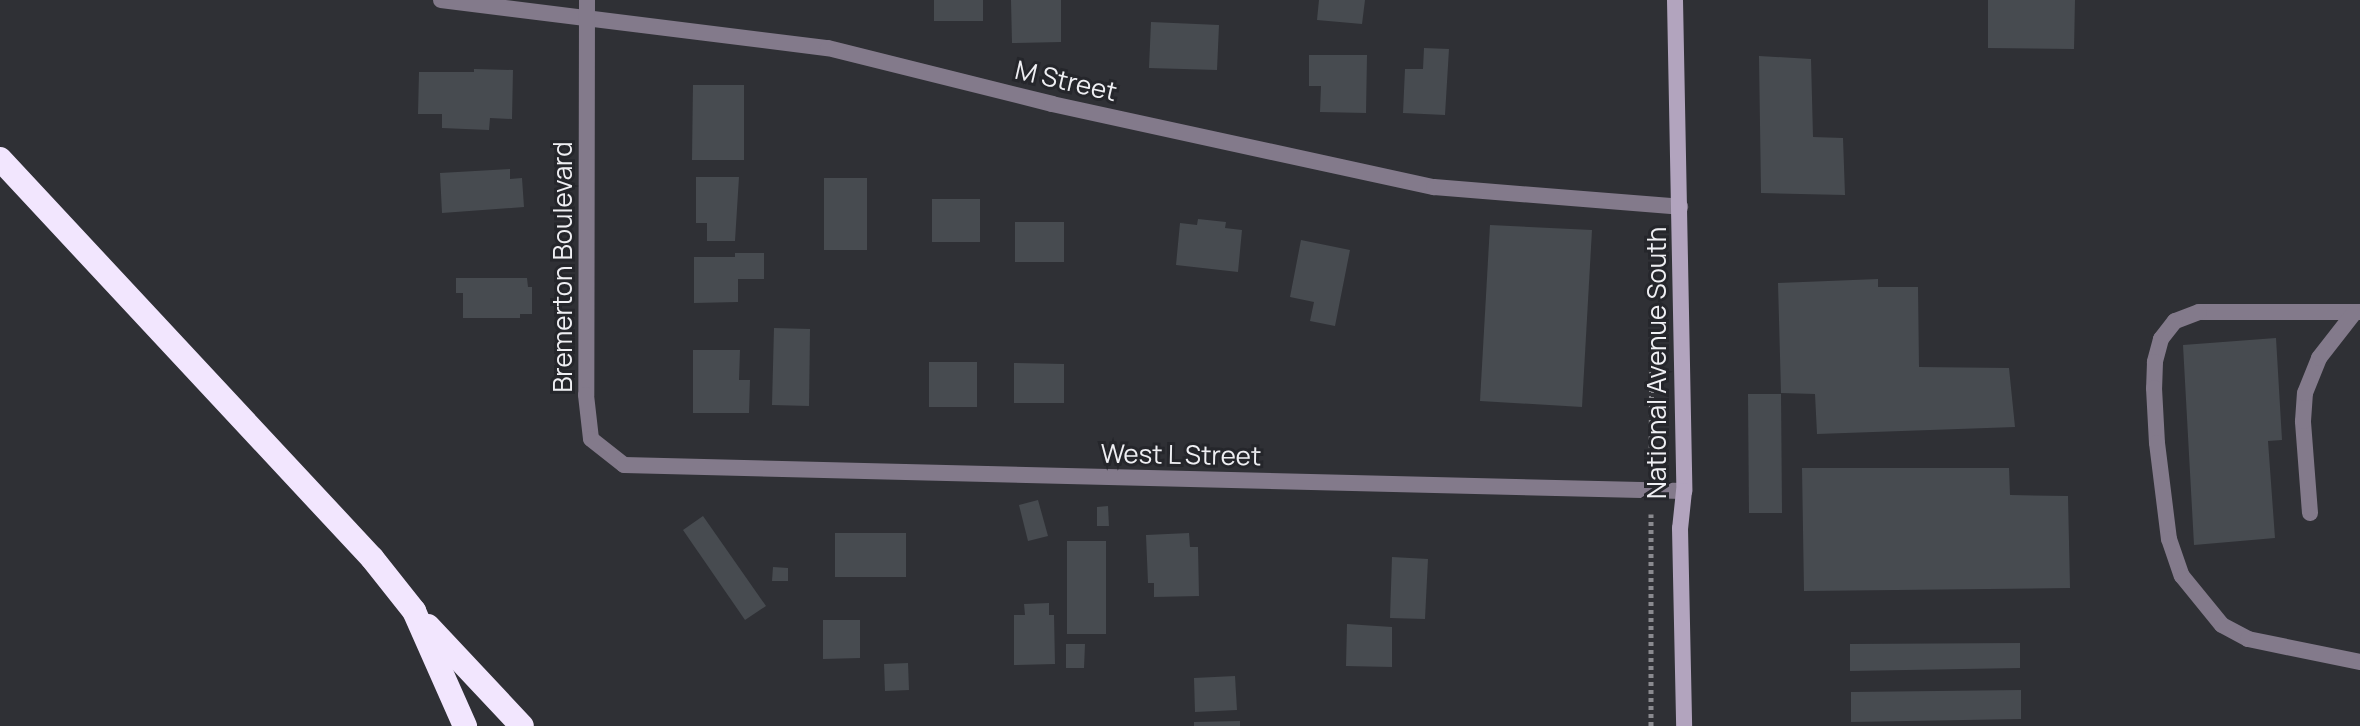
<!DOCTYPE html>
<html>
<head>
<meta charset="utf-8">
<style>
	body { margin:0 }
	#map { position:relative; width:2360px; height:726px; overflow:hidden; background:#2f3035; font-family:Manrope,sans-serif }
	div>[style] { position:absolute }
	.building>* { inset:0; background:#474b50 }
	.path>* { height:5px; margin-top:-2.5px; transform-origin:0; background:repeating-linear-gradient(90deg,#8a8a8f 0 4px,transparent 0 8px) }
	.service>* { height:16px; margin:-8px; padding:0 8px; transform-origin:8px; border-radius:8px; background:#837a8b }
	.minor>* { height:16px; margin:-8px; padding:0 8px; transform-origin:8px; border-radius:8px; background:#837a8b }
	.secondary>* { height:16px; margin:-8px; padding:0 8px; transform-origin:8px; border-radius:8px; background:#b2a4be }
	.motorway>* { height:24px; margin:-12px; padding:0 12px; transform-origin:12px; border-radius:12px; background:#f2e6fe }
	span { translate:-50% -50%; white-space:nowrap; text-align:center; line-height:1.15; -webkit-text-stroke:6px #25262b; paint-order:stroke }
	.street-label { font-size:26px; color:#efeff3 }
</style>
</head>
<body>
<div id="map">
	<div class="building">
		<div style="clip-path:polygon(934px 0,983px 0,983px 21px,934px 21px)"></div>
		<div style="clip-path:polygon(1011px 0,1061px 0,1061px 42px,1012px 43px)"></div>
		<div style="clip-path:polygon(1319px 0,1365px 0,1362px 24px,1317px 20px)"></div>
		<div style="clip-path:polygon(1988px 0,2075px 0,2074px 49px,1988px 48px)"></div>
		<div style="clip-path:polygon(1151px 22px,1219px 25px,1217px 70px,1149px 68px)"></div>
		<div style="clip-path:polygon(1424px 48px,1449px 49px,1445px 115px,1403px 113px,1405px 69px,1423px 69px)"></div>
		<div style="clip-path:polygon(1309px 55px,1367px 55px,1366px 113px,1320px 112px,1321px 86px,1309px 86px)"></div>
		<div style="clip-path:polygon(1759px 56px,1811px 59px,1813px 137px,1843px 138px,1845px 195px,1761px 193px)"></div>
		<div style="clip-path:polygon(474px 69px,513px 70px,512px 119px,490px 118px,489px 130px,442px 128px,442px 114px,418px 114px,419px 72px,474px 72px)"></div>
		<div style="clip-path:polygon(693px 85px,744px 85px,744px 160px,692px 160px)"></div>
		<div style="clip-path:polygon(510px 169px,510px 179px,522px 178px,524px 207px,442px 213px,440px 173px)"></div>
		<div style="clip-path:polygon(696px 177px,739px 177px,735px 241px,707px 241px,707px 223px,696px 223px)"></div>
		<div style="clip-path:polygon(824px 178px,867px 178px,867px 250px,824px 250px)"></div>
		<div style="clip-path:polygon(932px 199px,980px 199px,980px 242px,932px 242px)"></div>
		<div style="clip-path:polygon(1198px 219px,1226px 222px,1225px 228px,1242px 230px,1238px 272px,1176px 265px,1180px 223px,1197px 225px)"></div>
		<div style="clip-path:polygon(1015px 222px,1064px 222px,1064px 262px,1015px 262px)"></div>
		<div style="clip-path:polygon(1490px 225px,1592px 230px,1582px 407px,1480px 401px)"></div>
		<div style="clip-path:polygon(1301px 240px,1350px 250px,1335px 326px,1310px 321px,1314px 302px,1290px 297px)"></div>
		<div style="clip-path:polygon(735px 253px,764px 253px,764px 279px,738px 279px,738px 302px,694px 303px,694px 257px,735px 257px)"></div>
		<div style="clip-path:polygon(456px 278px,527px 278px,528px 287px,532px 287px,532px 314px,520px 314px,520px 318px,463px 318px,463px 293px,456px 293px)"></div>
		<div style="clip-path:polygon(1878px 279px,1878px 287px,1918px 287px,1919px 367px,2009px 368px,2015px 427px,1817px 434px,1815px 394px,1781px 393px,1778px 283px)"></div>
		<div style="clip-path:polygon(774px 328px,810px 329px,809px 406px,772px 405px)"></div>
		<div style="clip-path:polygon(2276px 338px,2282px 440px,2268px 441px,2275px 538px,2194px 545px,2183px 345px)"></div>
		<div style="clip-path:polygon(693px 350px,740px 350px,739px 380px,750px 380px,749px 413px,693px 413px)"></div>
		<div style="clip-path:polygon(929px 362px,977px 362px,977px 407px,929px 407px)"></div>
		<div style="clip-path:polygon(1014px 363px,1064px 364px,1064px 403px,1014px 403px)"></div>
		<div style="clip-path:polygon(1748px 394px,1781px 394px,1782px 513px,1749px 513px)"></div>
		<div style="clip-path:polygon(1802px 468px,2009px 468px,2010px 495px,2068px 496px,2070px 588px,1804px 591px)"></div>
		<div style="clip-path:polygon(1038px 500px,1048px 536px,1028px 541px,1019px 505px)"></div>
		<div style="clip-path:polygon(1108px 506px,1109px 526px,1097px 526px,1097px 507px)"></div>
		<div style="clip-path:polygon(703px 516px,766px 606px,745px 620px,683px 530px)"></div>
		<div style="clip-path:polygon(835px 533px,906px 533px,906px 577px,835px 577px)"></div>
		<div style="clip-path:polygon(1189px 533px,1190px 547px,1198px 547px,1199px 596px,1154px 597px,1154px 583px,1148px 583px,1146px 535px)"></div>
		<div style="clip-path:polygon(1067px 541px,1106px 541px,1106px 634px,1067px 634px)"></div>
		<div style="clip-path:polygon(1392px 557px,1428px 559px,1425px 619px,1390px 618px)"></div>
		<div style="clip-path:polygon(773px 567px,788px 568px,788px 581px,772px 581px)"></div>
		<div style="clip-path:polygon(1049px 603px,1049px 615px,1054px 615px,1055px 664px,1014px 665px,1014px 615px,1025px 615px,1024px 604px)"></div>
		<div style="clip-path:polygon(823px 620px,860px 620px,860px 658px,823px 659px)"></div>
		<div style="clip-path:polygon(1347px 624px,1392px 627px,1392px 667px,1346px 666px)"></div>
		<div style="clip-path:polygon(2020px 643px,2020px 668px,1850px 671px,1850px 644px)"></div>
		<div style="clip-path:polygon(1066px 644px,1085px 644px,1084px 668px,1066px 668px)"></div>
		<div style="clip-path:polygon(908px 663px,909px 690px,885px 691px,884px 664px)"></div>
		<div style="clip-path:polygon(1235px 676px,1237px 710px,1195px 712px,1194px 678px)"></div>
		<div style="clip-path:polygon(2021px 690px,2021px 719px,1851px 722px,1851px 692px)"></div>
		<div style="clip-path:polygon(1240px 721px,1240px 726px,1194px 726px,1194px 722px)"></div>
	</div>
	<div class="path">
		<div style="left:1651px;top:464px;width:130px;rotate:-89.6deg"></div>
		<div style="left:1651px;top:514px;width:212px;rotate:90deg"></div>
	</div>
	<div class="service">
		<div style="left:2360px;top:312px;width:161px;rotate:180deg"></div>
		<div style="left:2199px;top:312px;width:26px;rotate:159deg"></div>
		<div style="left:2175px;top:321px;width:23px;rotate:128deg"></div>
		<div style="left:2161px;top:339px;width:24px;rotate:105deg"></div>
		<div style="left:2155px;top:362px;width:26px;rotate:92deg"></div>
		<div style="left:2154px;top:388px;width:55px;rotate:86.9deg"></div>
		<div style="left:2157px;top:443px;width:97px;rotate:82.9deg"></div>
		<div style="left:2169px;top:539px;width:39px;rotate:71deg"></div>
		<div style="left:2182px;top:576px;width:63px;rotate:50.8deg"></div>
		<div style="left:2222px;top:625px;width:30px;rotate:28deg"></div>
		<div style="left:2248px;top:639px;width:114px;rotate:11.6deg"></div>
		<div style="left:2310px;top:513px;width:92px;rotate:-94.4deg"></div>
		<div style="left:2303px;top:421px;width:28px;rotate:-86deg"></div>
		<div style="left:2305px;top:393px;width:38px;rotate:-68deg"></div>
		<div style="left:2319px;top:358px;width:58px;rotate:-52deg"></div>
	</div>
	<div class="minor">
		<div style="left:441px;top:0;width:390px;rotate:7.1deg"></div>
		<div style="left:828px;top:48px;width:231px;rotate:14deg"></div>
		<div style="left:1052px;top:104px;width:391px;rotate:12.3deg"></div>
		<div style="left:1434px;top:187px;width:247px;rotate:4.6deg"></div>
		<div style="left:587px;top:0;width:395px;rotate:90.1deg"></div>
		<div style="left:586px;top:395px;width:44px;rotate:83.5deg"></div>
		<div style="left:591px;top:439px;width:42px;rotate:38.2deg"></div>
		<div style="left:624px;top:465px;width:1060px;rotate:1.41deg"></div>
	</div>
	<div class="secondary">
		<div style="left:1675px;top:0;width:491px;rotate:88.9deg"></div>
		<div style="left:1684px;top:491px;width:37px;rotate:96deg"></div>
		<div style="left:1680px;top:528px;width:198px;rotate:88.8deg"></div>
	</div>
	<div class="motorway">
		<div style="left:0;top:159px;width:546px;rotate:47.01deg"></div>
		<div style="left:372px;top:558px;width:68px;rotate:51.6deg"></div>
		<div style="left:414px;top:611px;width:126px;rotate:66.1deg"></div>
		<div style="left:428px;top:626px;width:137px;rotate:46.8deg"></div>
	</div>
	<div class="street-label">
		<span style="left:1066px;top:81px;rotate:13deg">M Street</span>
		<span style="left:563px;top:267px;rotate:-90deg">Bremerton Boulevard</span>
		<span style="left:1657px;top:363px;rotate:-90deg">National Avenue South</span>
		<span style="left:1181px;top:455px;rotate:1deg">West L Street</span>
	</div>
</div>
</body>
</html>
